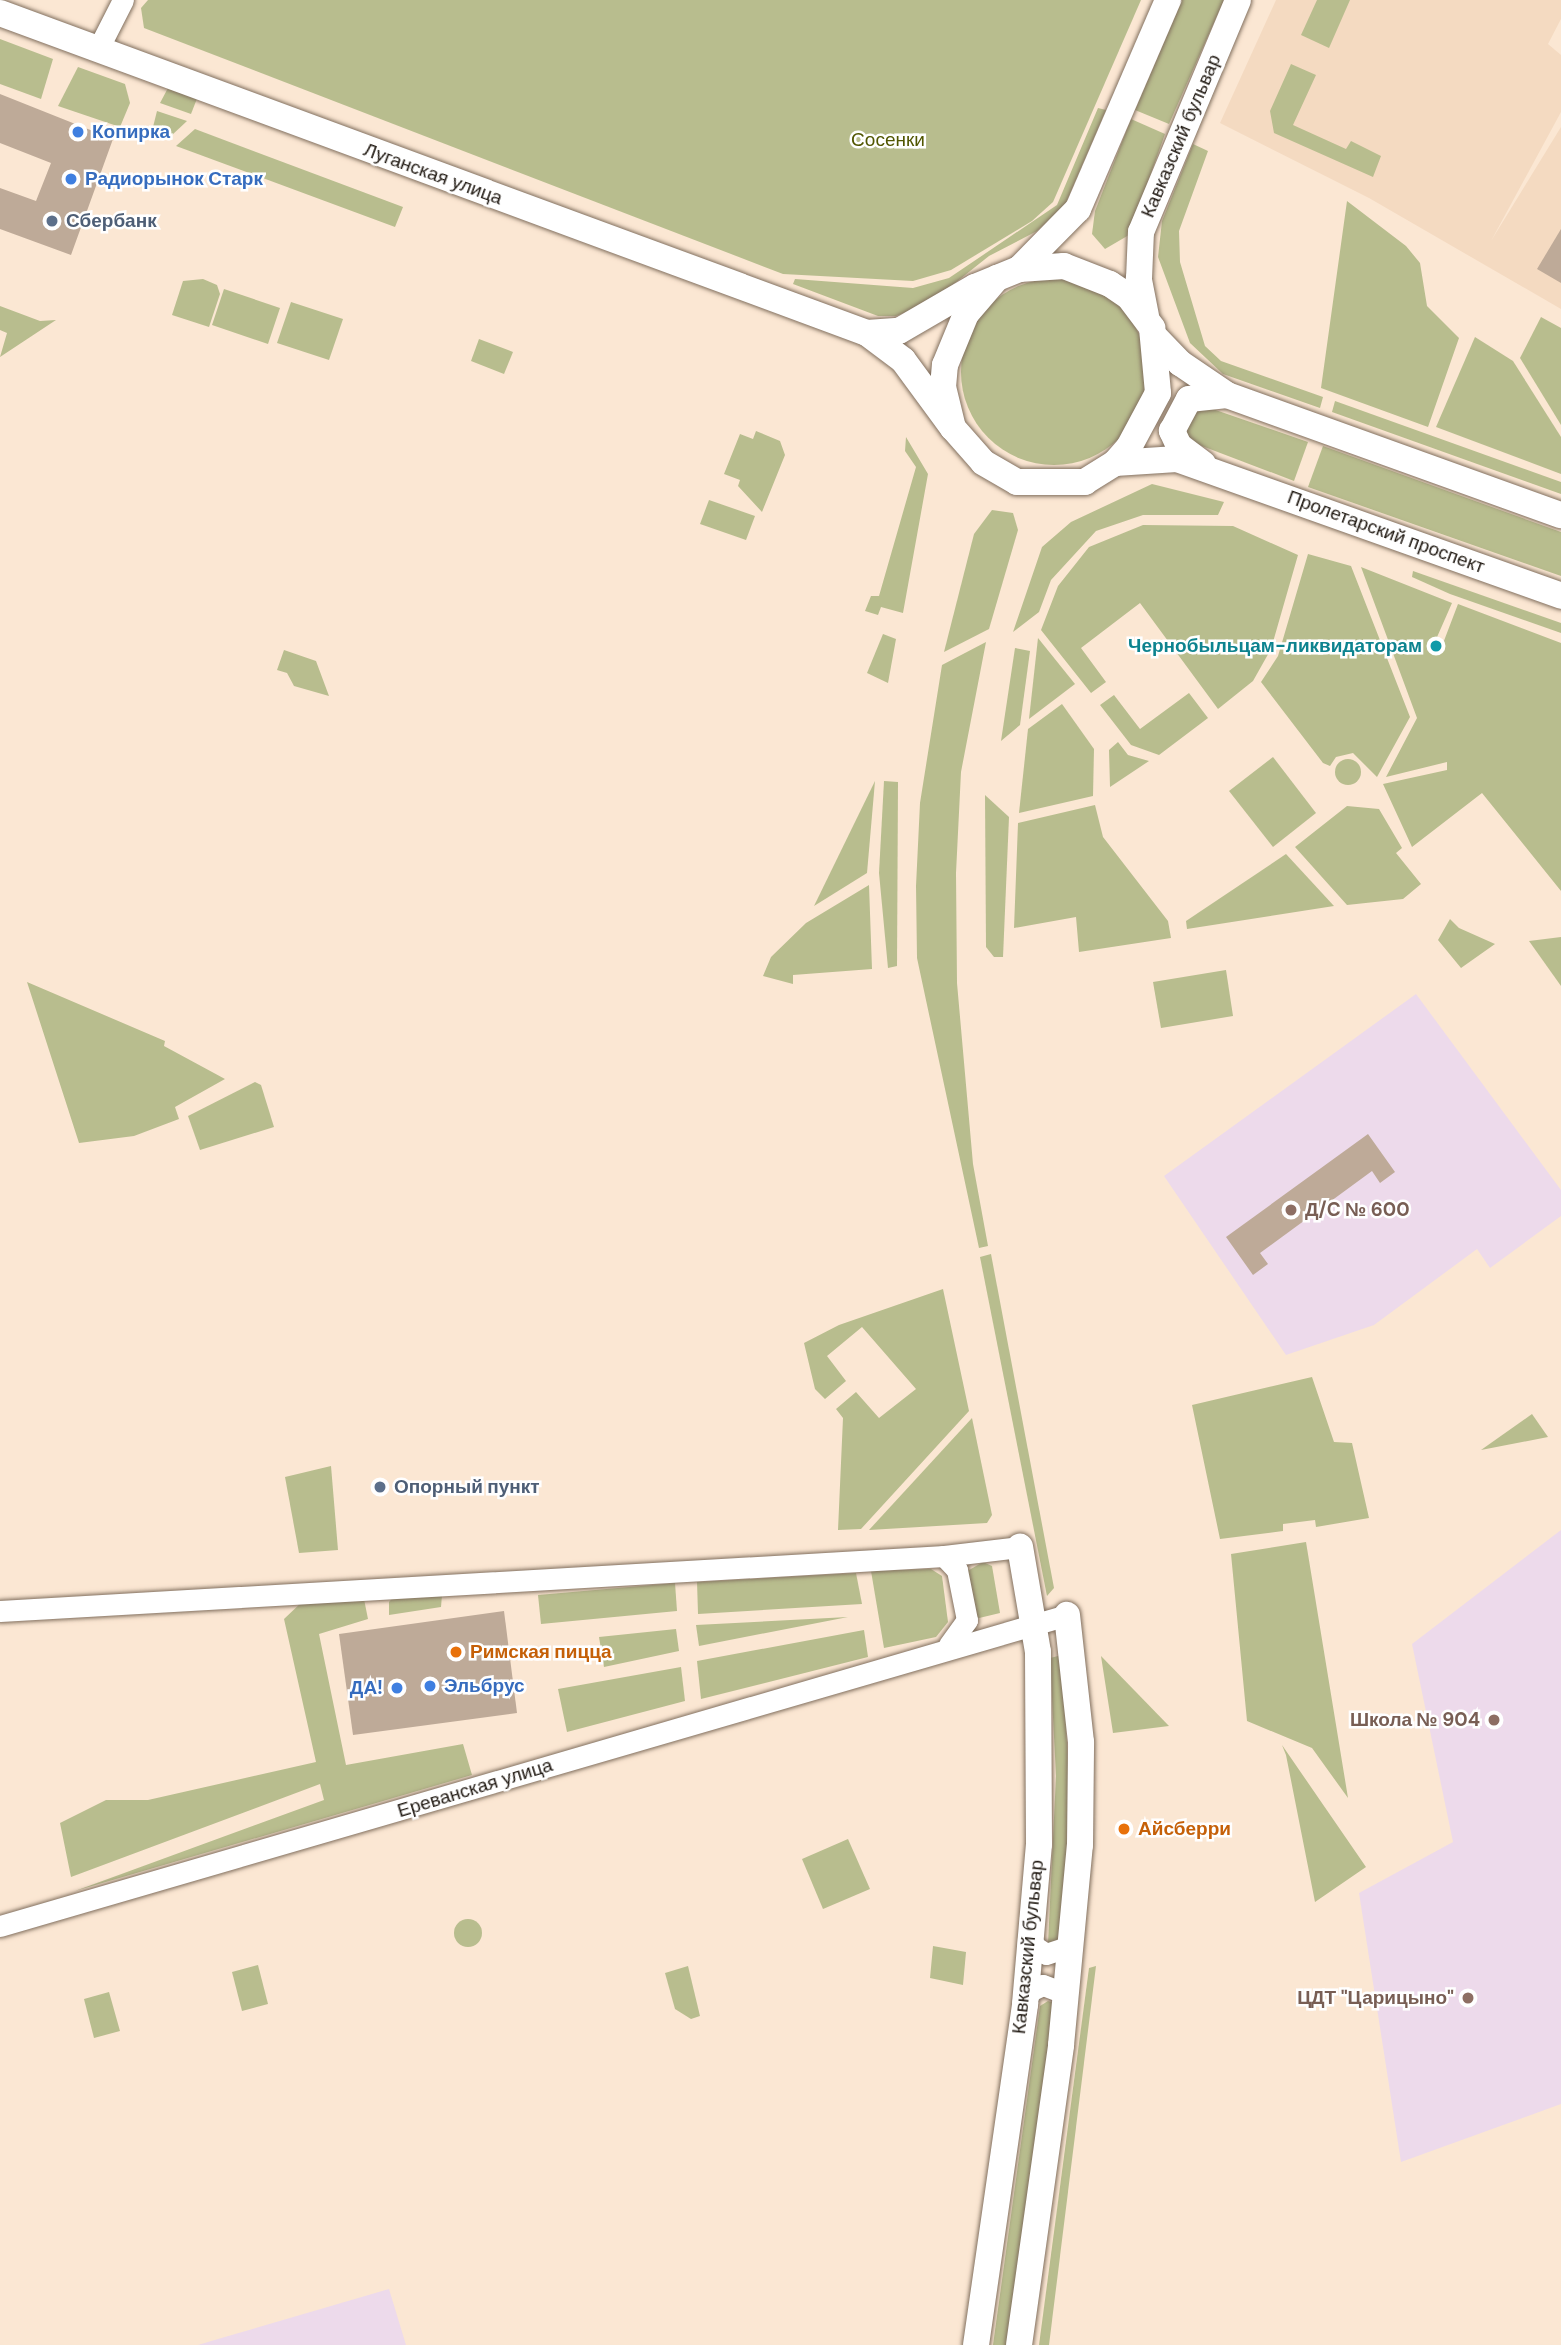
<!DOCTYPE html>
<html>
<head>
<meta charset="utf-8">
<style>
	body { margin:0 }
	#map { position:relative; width:1561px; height:2345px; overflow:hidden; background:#fbe7d3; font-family:"DM Sans",sans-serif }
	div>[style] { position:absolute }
	.built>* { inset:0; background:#f4dac1 }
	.education>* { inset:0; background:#eddaeb }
	.green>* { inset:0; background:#b8bd8e }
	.round { border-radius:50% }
	.building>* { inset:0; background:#beaa98 }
	.roads { filter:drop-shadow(0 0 2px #816f5e) drop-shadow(0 0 2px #816f5e) }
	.minor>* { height:21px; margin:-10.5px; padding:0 10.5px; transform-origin:10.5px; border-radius:10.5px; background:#fff }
	.major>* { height:26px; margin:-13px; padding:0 13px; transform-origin:13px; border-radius:13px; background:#fff }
	.dots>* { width:19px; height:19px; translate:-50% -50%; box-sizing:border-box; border:4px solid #fff; border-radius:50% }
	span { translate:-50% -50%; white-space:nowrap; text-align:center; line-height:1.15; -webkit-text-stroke:5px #fff; paint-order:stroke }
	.shop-label { font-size:19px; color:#366cbe; font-weight:700 }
	.left { translate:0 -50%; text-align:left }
	.right { translate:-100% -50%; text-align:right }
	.street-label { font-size:19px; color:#221b14 }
	.park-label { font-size:19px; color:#515601 }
	.service-label { font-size:19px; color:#4e5e75; font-weight:700 }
	.culture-label { font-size:19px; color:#0d838f; font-weight:700 }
	.education-label { font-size:19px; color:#785e54; font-weight:700 }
	.food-label { font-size:19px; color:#c56008; font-weight:700 }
</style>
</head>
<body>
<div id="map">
	<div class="built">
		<div style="clip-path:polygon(1276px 0,1561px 0,1561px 19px,1548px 44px,1561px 55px,1561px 112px,1491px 241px,1561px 127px,1561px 309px,1369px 198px,1220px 123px)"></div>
	</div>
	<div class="education">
		<div style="clip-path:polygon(1416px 994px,1561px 1190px,1561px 1216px,1490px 1268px,1477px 1249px,1374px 1325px,1286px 1355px,1164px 1176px)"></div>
		<div style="clip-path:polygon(1561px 1530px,1561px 2104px,1401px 2162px,1359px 1893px,1453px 1842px,1412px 1644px)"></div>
		<div style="clip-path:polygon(389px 2289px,406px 2345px,198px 2345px,218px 2339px)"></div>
	</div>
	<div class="green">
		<div style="clip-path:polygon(148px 0,1141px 0,1053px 202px,1032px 221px,951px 270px,913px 281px,783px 274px,144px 28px,141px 8px)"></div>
		<div style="clip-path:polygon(1182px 0,1224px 0,1169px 124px,1135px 110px)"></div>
		<div style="clip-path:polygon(1317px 0,1350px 0,1329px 48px,1301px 35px)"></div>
		<div style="clip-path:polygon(0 39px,53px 59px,41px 99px,0 84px)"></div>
		<div style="clip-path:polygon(1291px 64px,1316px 75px,1293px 125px,1346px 149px,1351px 141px,1381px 156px,1373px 177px,1274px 133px,1270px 111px)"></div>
		<div style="clip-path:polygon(78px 67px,125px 84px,130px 103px,120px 127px,58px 106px)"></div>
		<div style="clip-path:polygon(168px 88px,198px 96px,191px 114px,160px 103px)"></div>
		<div style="clip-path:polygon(1098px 108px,1106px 110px,1065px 205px,1037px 231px,989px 256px,931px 302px,896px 316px,878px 316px,793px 284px,795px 279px,913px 288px,949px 278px,1057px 205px)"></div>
		<div style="clip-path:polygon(157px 111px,187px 121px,171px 136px,153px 127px)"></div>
		<div style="clip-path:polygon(1131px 119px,1165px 134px,1129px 235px,1105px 249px,1092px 234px,1095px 211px)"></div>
		<div style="clip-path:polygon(195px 129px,403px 207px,395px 227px,176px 146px)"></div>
		<div style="clip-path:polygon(1193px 144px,1208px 151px,1179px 231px,1180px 262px,1205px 346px,1221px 361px,1323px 397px,1320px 408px,1223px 374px,1190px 343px,1158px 257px,1162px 221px)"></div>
		<div style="clip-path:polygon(1347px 201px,1406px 246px,1420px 263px,1427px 306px,1459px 338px,1428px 427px,1321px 388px)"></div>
		<div class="round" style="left:961px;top:279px;width:186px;height:186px"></div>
		<div style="clip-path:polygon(203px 279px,217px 285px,220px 294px,209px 327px,172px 315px,183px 281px)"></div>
		<div style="clip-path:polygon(224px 289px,280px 308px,268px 344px,212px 325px)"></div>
		<div style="clip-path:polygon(291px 302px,343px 319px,329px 360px,277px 343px)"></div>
		<div style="clip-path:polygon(0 306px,40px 321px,56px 320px,0 357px,7px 333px,0 330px)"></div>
		<div style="clip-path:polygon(1541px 317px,1561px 328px,1561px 425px,1520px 358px)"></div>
		<div style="clip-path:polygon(1475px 337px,1513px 361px,1561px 437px,1561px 474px,1436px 427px)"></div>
		<div style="clip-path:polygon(479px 339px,513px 352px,504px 374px,471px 361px)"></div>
		<div style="clip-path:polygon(1335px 401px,1561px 482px,1561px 494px,1332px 412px)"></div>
		<div style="clip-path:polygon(1204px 406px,1308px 442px,1294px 481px,1181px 438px,1186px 409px)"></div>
		<div style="clip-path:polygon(756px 431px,780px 441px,785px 455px,762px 512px,738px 486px,740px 480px,724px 474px,740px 434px,753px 439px)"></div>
		<div style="clip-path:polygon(906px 437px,928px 474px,903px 613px,881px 607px,878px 615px,865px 611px,871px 596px,879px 596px,916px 467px,905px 451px)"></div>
		<div style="clip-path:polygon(1323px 446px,1561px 532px,1561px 576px,1308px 487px)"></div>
		<div style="clip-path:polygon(1152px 484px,1224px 502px,1218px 515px,1143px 515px,1096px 531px,1051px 580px,1039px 612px,1013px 632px,1042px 547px,1071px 522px)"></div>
		<div style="clip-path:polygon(709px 500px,755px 516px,746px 540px,700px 524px)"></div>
		<div style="clip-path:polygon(992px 510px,1013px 513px,1018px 530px,989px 629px,944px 652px,974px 534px)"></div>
		<div style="clip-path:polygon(1143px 525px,1233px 526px,1298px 555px,1271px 649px,1253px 681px,1218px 709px,1140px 603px,1081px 648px,1106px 682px,1091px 693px,1041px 630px,1058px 586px,1089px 547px)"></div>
		<div style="clip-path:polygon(1308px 554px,1351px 566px,1410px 717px,1377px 777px,1353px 753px,1336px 757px,1330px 766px,1323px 763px,1261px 682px,1278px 656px)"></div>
		<div style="clip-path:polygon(1361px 567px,1452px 603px,1434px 644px,1442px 646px,1458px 604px,1561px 643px,1561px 891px,1482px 793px,1412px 847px,1383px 784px,1447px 770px,1447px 762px,1386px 777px,1417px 718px)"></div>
		<div style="clip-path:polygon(1413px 571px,1561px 623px,1561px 633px,1450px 594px,1412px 577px)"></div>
		<div style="clip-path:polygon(883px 634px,896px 639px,888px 683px,867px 673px)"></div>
		<div style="clip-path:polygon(1038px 638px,1075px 684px,1029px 719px)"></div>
		<div style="clip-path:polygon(986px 642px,961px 772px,956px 873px,957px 983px,973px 1164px,988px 1246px,979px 1248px,917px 958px,916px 886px,920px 803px,942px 665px)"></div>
		<div style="clip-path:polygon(1015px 648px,1030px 651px,1020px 725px,1001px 741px)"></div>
		<div style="clip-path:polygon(284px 650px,316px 661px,329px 696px,294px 686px,287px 673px,277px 670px)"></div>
		<div style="clip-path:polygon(1189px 693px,1208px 718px,1159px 755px,1131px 745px,1100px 705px,1114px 695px,1140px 729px)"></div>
		<div style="clip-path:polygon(1062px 704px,1094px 749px,1093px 796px,1019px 813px,1028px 729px)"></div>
		<div style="clip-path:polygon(1118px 742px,1128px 755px,1149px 761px,1110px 787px,1109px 750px)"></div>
		<div style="clip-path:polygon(1273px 757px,1316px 813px,1273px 847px,1229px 791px)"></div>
		<div class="round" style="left:1335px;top:759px;width:26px;height:26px"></div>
		<div style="clip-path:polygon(875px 781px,867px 873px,814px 906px)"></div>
		<div style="clip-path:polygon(884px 781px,898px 782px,897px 966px,888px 968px,879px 873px)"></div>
		<div style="clip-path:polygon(985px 795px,1009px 817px,1003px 957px,994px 957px,986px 947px)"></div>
		<div style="clip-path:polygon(1095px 805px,1103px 837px,1168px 921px,1171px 938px,1079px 952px,1076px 917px,1014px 928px,1018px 823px)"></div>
		<div style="clip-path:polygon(1347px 806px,1379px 809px,1402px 848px,1396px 853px,1421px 884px,1403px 899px,1347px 905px,1295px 847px)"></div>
		<div style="clip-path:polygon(1286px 854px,1334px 906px,1187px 929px,1186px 921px)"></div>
		<div style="clip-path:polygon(869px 885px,872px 969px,793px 975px,793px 984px,763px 976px,771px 957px,806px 923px)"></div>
		<div style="clip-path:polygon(1450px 919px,1459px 928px,1495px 944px,1461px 968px,1438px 940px)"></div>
		<div style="clip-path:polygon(1561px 937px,1561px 986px,1529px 941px)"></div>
		<div style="clip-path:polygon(1226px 970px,1233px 1016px,1161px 1028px,1153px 982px)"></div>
		<div style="clip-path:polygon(27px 982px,165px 1041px,164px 1046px,225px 1079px,175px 1107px,179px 1119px,134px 1136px,79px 1143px)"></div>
		<div style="clip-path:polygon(255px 1082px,261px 1085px,274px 1127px,200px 1150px,188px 1116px)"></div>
		<div style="clip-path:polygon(991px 1254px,1054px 1588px,1047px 1596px,980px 1257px)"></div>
		<div style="clip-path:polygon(943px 1289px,969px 1411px,861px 1529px,838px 1530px,843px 1418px,836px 1409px,856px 1392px,879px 1418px,916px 1389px,862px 1327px,827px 1356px,846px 1381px,825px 1399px,815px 1389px,804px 1343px,839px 1325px)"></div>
		<div style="clip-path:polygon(1312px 1377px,1334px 1442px,1352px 1443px,1369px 1518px,1316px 1527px,1315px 1520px,1283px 1524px,1283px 1531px,1220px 1539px,1192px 1405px)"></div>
		<div style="clip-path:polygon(1532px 1414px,1548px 1437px,1481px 1450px)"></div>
		<div style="clip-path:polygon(972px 1418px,992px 1515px,987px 1523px,869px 1530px)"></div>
		<div style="clip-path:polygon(331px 1466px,338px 1550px,299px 1553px,285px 1477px)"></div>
		<div style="clip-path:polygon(1306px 1542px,1348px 1798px,1312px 1748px,1247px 1721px,1231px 1554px)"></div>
		<div style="clip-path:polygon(983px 1562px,992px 1566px,1000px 1613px,975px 1619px,964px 1573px)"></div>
		<div style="clip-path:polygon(931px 1569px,942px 1576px,948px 1622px,936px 1637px,884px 1648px,871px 1571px)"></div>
		<div style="clip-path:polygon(856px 1573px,862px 1604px,698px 1614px,697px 1582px)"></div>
		<div style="clip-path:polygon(675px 1583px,677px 1611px,541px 1624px,538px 1595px)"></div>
		<div style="clip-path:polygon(398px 1592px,442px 1595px,441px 1607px,389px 1615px,389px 1602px)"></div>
		<div style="clip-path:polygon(364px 1599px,368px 1619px,319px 1634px,346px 1765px,463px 1744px,472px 1775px,75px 1891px,324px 1800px,320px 1784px,71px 1877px,60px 1823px,106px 1800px,148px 1800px,316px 1762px,284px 1619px,303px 1601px)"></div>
		<div style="clip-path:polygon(848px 1617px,699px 1646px,696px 1625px)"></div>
		<div style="clip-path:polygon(676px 1629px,679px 1651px,604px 1667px,599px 1637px)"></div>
		<div style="clip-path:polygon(864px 1630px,868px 1657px,701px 1699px,697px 1661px)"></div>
		<div style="clip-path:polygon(1062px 1655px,1070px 1799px,1060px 1945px,1048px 1944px,1056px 1776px,1050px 1658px)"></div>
		<div style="clip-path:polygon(1101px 1656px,1169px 1726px,1113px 1733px)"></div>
		<div style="clip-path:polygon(681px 1667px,685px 1701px,567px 1732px,558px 1689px)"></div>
		<div style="clip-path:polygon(1282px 1745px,1366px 1867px,1315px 1902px,1286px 1755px)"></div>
		<div style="clip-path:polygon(848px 1839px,870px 1889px,823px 1909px,802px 1859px)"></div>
		<div class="round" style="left:454px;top:1919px;width:28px;height:28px"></div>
		<div style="clip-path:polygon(933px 1946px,966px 1952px,963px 1985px,930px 1978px)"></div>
		<div style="clip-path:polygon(258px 1965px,268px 2004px,242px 2011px,232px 1972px)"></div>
		<div style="clip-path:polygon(688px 1966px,700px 2016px,691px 2019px,675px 2009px,665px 1973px)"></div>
		<div style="clip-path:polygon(1096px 1966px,1049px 2345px,1039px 2345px,1089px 1968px)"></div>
		<div style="clip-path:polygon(109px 1992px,120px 2031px,94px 2038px,84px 1999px)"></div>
		<div style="clip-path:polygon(1048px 2001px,1056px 2004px,1008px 2345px,993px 2345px,1040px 2006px)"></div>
	</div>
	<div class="building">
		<div style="clip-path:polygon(0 94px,113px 139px,71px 255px,0 229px,0 188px,36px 201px,51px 163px,0 143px)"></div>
		<div style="clip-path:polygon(1561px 229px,1561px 283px,1537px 269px)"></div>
		<div style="clip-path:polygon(1368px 1134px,1395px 1172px,1380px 1183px,1372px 1171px,1260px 1253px,1268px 1264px,1253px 1275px,1226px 1237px)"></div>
		<div style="clip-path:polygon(504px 1611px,517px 1713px,353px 1735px,339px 1634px)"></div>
	</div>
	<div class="roads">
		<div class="minor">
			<div style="left:98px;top:49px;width:55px;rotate:-63deg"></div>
			<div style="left:944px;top:1556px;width:19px;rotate:47deg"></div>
			<div style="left:957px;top:1570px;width:51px;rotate:78.7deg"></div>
			<div style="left:967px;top:1620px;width:31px;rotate:126deg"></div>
			<div style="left:0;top:1611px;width:946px;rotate:-3.33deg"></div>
			<div style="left:944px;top:1556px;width:77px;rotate:-6.8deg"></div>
			<div style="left:0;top:1926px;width:1111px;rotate:-16.25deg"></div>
			<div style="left:1030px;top:1933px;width:14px;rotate:73deg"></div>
			<div style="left:1034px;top:1946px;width:14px;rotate:34deg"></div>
			<div style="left:1046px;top:1954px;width:20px;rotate:-18deg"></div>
			<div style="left:1065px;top:1948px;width:14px;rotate:-65deg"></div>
			<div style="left:1025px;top:2004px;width:14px;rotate:-69deg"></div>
			<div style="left:1030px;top:1991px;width:14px;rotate:-25deg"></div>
			<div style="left:1043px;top:1985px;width:19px;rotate:21deg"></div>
			<div style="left:1061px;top:1992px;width:15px;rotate:74deg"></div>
		</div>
		<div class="major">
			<div style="left:0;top:13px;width:924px;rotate:20.26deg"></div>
			<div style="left:867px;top:333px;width:45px;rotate:36.9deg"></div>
			<div style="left:903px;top:360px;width:84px;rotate:53.7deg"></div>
			<div style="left:1019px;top:269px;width:84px;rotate:-45.5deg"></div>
			<div style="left:1078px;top:209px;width:228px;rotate:-66.7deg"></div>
			<div style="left:1146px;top:316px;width:38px;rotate:-101deg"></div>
			<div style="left:1139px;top:279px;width:47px;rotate:-87.6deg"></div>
			<div style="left:1141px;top:232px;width:251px;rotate:-67.3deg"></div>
			<div style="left:867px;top:333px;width:32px;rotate:-4deg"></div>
			<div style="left:899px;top:331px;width:88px;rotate:-30.1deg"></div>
			<div style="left:975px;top:287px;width:48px;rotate:-22.2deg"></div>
			<div style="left:1019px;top:269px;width:45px;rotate:-3.8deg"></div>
			<div style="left:1064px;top:266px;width:49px;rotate:21.4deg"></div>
			<div style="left:1110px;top:284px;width:23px;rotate:34deg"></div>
			<div style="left:1129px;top:297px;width:39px;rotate:53deg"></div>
			<div style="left:1152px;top:328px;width:65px;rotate:84.7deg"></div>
			<div style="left:1158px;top:393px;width:61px;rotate:118.2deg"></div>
			<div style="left:1129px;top:447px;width:21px;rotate:131deg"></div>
			<div style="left:1115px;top:463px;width:36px;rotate:148deg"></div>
			<div style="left:1085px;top:482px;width:68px;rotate:180deg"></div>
			<div style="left:1017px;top:482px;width:39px;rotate:-150deg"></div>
			<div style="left:983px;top:462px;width:45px;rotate:-131.4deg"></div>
			<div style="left:953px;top:428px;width:42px;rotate:-103.7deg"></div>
			<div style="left:943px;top:387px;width:22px;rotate:-85deg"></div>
			<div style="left:945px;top:365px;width:55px;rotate:-67.6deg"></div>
			<div style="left:966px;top:314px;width:48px;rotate:-49.3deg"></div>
			<div style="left:1156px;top:338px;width:35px;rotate:46deg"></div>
			<div style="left:1180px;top:363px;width:57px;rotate:34.2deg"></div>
			<div style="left:1227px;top:395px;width:355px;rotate:19.8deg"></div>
			<div style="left:1115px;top:463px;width:62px;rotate:-3.7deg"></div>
			<div style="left:1177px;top:459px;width:408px;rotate:19.6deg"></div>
			<div style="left:1203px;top:464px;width:30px;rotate:-143deg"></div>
			<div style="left:1179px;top:446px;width:17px;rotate:-115deg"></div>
			<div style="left:1172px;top:431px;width:36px;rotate:-62deg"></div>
			<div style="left:1189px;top:399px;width:38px;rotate:-6deg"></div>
			<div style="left:976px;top:2345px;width:345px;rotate:-81.8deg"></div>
			<div style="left:1025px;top:2004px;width:161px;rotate:-85deg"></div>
			<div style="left:1039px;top:1844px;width:192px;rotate:-90.3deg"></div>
			<div style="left:1038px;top:1652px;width:107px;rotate:-99.7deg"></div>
			<div style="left:1019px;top:2345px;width:303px;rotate:-82deg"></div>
			<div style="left:1061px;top:2045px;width:201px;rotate:-84.6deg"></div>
			<div style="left:1080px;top:1845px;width:103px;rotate:-89.4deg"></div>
			<div style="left:1081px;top:1742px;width:128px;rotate:-96.3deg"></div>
		</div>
	</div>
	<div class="dots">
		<div style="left:78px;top:132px;background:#3f7fe0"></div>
		<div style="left:71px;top:179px;background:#3f7fe0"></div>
		<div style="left:52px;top:221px;background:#5c6f8a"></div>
		<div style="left:1436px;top:646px;background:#0f9aa8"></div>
		<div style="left:1291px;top:1210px;background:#8d6e63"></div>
		<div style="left:380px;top:1487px;background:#5c6f8a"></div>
		<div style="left:456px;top:1652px;background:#e8710a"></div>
		<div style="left:430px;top:1686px;background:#3f7fe0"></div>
		<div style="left:397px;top:1688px;background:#3f7fe0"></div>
		<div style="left:1494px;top:1720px;background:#8d6e63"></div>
		<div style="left:1124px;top:1829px;background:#e8710a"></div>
		<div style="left:1468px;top:1998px;background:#8d6e63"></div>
	</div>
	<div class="shop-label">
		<span class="left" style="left:92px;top:132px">Копирка</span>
		<span class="left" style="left:85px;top:179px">Радиорынок Старк</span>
		<span class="left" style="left:444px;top:1686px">Эльбрус</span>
		<span class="right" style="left:383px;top:1688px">ДА!</span>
	</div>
	<div class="street-label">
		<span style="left:1181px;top:136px;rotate:-67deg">Кавказский бульвар</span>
		<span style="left:433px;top:174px;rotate:20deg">Луганская улица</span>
		<span style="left:1386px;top:532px;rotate:20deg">Пролетарский проспект</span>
		<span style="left:475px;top:1788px;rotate:-17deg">Ереванская улица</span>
		<span style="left:1028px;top:1947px;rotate:-84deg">Кавказский бульвар</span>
	</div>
	<div class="park-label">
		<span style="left:888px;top:140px">Сосенки</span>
	</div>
	<div class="service-label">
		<span class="left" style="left:66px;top:221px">Сбербанк</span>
		<span class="left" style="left:394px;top:1487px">Опорный пункт</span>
	</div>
	<div class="culture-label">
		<span class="right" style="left:1422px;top:646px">Чернобыльцам-ликвидаторам</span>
	</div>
	<div class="education-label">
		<span class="left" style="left:1305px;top:1210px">Д/C № 600</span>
		<span class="right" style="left:1480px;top:1720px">Школа № 904</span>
		<span class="right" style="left:1454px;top:1998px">ЦДТ "Царицыно"</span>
	</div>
	<div class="food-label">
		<span class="left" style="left:470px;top:1652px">Римская пицца</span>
		<span class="left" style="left:1138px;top:1829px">Айсберри</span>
	</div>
</div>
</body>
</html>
